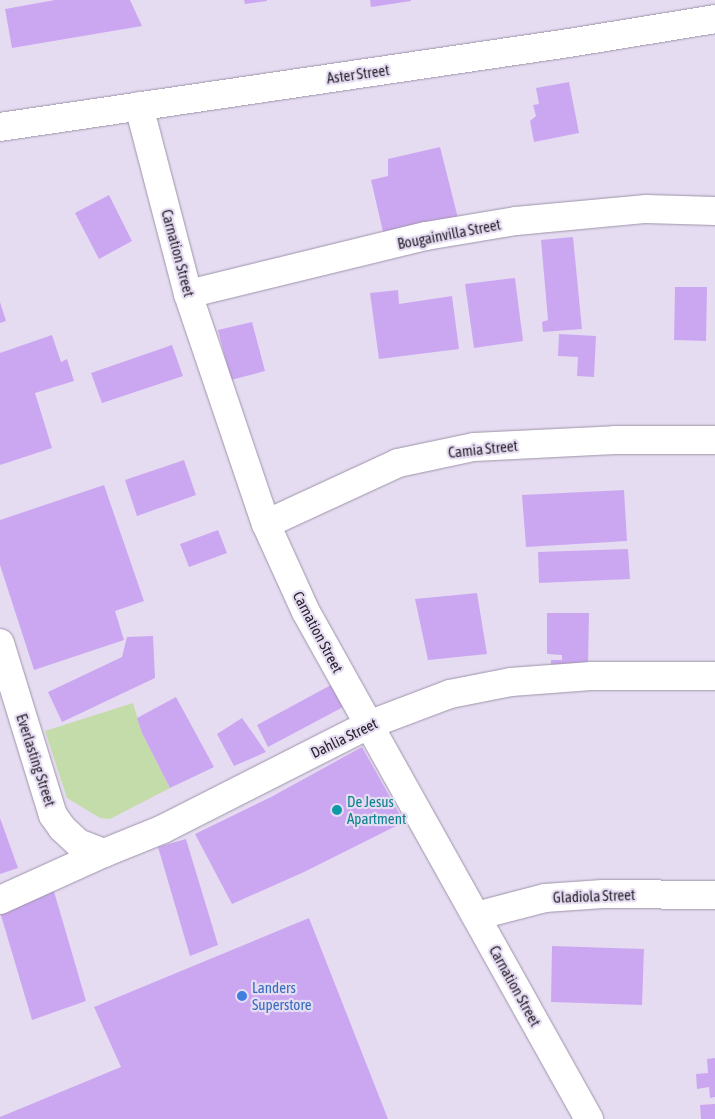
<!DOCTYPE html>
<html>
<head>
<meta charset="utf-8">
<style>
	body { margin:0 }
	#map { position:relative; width:715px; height:1119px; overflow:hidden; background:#e6dcf2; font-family:"Asap Condensed",sans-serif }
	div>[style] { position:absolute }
	.green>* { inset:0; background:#c3dca9 }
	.building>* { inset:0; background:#cca7f1 }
	.roads { filter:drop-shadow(0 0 1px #9e94a9) drop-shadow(0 0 1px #9e94a9) }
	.minor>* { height:28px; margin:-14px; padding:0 14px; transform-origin:14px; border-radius:14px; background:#fff }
	.dots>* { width:14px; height:14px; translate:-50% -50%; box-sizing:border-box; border:2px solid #e6dcf2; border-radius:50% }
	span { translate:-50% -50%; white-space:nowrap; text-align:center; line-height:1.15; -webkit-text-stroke:4.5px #e6dcf2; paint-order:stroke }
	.street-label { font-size:15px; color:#29252e }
	.culture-label { font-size:15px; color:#0d838f }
	.left { translate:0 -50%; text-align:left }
	.shop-label { font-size:15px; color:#366cbe }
</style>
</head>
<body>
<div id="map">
	<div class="green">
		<div style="clip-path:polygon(133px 703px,142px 733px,170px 788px,110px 819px,100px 818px,67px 798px,45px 731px)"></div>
	</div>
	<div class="building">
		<div style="clip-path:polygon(55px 0,130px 0,142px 26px,12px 48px,5px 9px)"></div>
		<div style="clip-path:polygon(244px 0,267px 0,267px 1px,245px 4px)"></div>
		<div style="clip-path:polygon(370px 0,411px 0,411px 1px,371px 7px)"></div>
		<div style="clip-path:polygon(569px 82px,579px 133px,534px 142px,530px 121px,536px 116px,533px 105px,539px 104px,536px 88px)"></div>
		<div style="clip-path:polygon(440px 147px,458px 218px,384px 236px,371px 180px,388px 176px,388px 159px)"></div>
		<div style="clip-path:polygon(109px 195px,132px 241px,99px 259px,75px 213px)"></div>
		<div style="clip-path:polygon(573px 237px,582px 329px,543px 332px,542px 322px,548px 320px,541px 240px)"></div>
		<div style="clip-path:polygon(515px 278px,523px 341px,474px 348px,465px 284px)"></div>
		<div style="clip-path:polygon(675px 287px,707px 287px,706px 341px,674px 340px)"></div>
		<div style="clip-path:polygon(398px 290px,399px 304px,452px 296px,459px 349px,379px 359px,370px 293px)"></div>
		<div style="clip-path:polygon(0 302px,6px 321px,0 323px)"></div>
		<div style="clip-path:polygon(252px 322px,265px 371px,231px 380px,218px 330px)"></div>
		<div style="clip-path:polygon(559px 334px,596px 336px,594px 377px,577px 376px,578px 357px,558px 356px)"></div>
		<div style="clip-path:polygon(52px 335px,61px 362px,67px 359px,74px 381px,35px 393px,52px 448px,0 465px,0 353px)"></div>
		<div style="clip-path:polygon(172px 345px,183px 376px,102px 403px,91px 373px)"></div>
		<div style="clip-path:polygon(184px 460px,196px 495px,137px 516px,125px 480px)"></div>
		<div style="clip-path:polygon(104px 485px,144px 601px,115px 611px,124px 640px,34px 670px,0 565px,0 520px)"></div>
		<div style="clip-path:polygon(624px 490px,627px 541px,526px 547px,522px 495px)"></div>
		<div style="clip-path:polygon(218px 530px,227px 553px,189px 567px,180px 544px)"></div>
		<div style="clip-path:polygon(628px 549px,630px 579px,539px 583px,538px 552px)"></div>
		<div style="clip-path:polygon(477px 593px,487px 654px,428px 660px,415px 599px)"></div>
		<div style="clip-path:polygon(547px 613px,589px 613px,588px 668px,551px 668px,551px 660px,562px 660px,562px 655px,547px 654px)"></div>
		<div style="clip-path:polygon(153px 636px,155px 678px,62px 722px,48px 692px,122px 657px,127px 637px)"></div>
		<div style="clip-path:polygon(331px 685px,345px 706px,268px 747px,257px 725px)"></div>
		<div style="clip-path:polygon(176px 697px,214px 767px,170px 788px,142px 733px,137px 718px)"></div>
		<div style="clip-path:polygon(242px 718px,266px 752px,234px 766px,217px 734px)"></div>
		<div style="clip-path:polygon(362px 747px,404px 822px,304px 872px,232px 904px,195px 834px,271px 797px)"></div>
		<div style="clip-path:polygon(0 818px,18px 868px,0 874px)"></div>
		<div style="clip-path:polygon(186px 839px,218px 945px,190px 956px,158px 847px)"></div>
		<div style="clip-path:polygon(53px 888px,86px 1001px,32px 1020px,0 912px)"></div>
		<div style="clip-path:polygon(309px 918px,388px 1119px,0 1119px,0 1117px,121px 1067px,94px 1007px)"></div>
		<div style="clip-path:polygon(552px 946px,644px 949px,642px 1005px,551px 1002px)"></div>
		<div style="clip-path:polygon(715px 1058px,715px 1097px,710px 1098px,709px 1087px,697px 1089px,696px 1074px,708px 1073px,707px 1059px)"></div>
		<div style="clip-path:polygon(715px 1104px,715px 1119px,701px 1119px,700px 1105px)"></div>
	</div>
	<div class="roads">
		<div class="minor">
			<div style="left:139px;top:106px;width:194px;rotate:75.4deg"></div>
			<div style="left:188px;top:294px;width:243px;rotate:71.3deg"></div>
			<div style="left:266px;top:524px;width:97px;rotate:65.6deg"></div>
			<div style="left:306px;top:612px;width:581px;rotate:60.83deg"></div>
			<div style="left:0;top:127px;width:575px;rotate:-8.4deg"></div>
			<div style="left:569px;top:43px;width:148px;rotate:-9.3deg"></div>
			<div style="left:188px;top:294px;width:245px;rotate:-13.7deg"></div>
			<div style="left:426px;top:236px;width:91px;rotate:-9.5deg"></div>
			<div style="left:516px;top:221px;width:131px;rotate:-5.3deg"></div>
			<div style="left:646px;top:209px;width:69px;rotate:1.7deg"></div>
			<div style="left:266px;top:524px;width:145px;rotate:-24.8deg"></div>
			<div style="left:398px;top:463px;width:78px;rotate:-11.9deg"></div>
			<div style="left:474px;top:447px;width:141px;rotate:-2.8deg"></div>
			<div style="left:615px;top:440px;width:100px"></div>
			<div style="left:0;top:643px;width:180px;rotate:72.9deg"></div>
			<div style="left:53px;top:815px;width:16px;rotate:55deg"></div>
			<div style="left:62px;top:828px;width:22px;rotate:43deg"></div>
			<div style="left:78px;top:843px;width:28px;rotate:21deg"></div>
			<div style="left:0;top:900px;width:114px;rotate:-24.3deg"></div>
			<div style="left:104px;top:853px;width:64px;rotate:-22.1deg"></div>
			<div style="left:163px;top:829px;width:230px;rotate:-26.9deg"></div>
			<div style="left:368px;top:725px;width:88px;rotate:-20.7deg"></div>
			<div style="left:450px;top:694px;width:62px;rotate:-11.1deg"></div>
			<div style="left:511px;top:682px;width:80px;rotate:-4.3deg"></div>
			<div style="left:591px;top:676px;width:124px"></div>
			<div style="left:476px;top:916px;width:71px;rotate:-14.6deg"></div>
			<div style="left:545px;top:898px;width:58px;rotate:-3.9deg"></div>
			<div style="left:603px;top:894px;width:112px;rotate:0.5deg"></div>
		</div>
	</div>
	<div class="dots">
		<div style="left:337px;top:810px;background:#0f9aa8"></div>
		<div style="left:242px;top:996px;background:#3f7fe0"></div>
	</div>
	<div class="street-label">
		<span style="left:358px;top:74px;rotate:-8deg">Aster Street</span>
		<span style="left:449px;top:234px;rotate:-11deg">Bougainvilla Street</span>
		<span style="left:178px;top:253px;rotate:75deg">Carnation Street</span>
		<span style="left:483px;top:449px;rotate:-6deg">Camia Street</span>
		<span style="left:318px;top:632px;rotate:62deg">Carnation Street</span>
		<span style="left:344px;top:738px;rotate:-26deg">Dahlia Street</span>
		<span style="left:36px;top:760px;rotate:72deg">Everlasting Street</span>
		<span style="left:594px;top:896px;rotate:-2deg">Gladiola Street</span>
		<span style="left:515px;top:986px;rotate:61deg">Carnation Street</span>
	</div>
	<div class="culture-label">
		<span class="left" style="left:347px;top:810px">De Jesus<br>Apartment</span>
	</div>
	<div class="shop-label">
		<span class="left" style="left:252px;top:996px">Landers<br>Superstore</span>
	</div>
</div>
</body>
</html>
